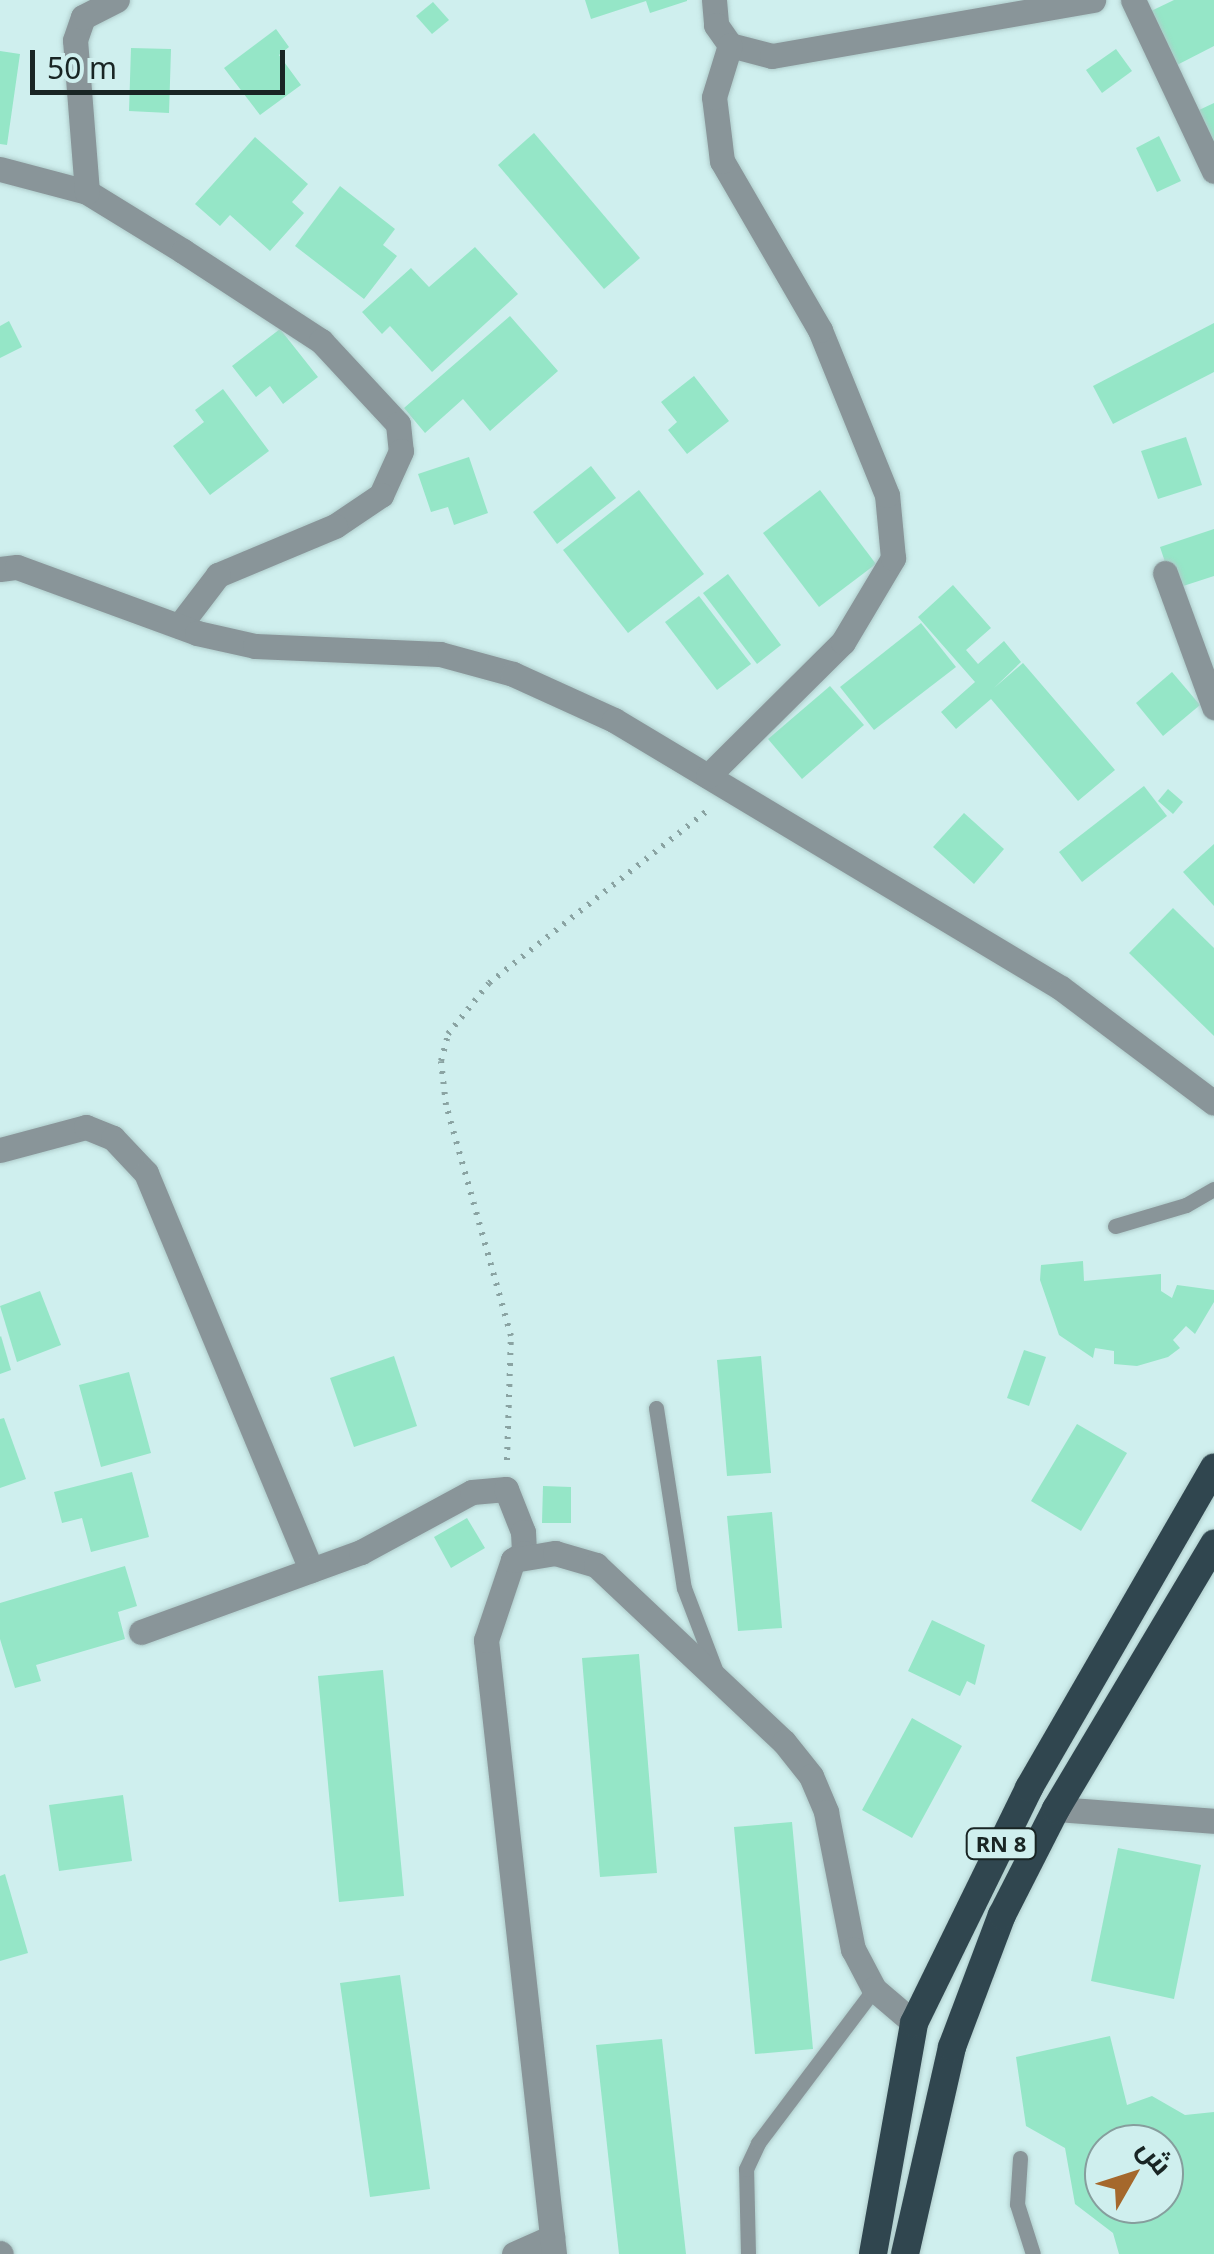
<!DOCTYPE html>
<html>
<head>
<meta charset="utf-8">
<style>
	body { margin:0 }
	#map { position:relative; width:1214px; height:2254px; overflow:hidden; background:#cfefee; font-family:"Noto Sans",Cairo,sans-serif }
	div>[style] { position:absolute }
	.building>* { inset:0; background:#95e6c7 }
	.path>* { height:6px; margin-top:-3px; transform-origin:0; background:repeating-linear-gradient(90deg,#8aa3a2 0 2.5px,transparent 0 10.5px) }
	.roads { filter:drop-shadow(0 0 2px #aecbca) drop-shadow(0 0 2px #aecbca) }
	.service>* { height:15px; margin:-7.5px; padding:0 7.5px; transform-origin:7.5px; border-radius:7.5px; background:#899599 }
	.minor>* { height:25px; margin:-12.5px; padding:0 12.5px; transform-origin:12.5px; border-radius:12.5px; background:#899599 }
	.trunk>* { height:28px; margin:-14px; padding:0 14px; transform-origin:14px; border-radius:14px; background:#30464f }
	span { translate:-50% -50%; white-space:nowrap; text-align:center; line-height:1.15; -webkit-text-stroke:8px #cfefee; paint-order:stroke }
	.shield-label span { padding:2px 8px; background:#cfefee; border:2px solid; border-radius:8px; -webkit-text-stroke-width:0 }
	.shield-label { font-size:22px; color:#192524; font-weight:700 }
	.north { position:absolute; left:1084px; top:2124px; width:100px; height:100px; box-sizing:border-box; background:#cfefee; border:2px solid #869e9d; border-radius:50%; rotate:51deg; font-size:28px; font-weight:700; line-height:40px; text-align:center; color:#192524 }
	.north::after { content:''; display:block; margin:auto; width:35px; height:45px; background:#a5682c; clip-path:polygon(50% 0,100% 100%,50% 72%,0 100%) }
	.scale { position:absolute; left:30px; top:50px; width:255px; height:45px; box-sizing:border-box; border:5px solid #192524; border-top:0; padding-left:12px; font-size:30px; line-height:35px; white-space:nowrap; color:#192524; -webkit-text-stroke:8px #cfefee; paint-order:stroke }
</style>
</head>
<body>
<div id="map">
	<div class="building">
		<div style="clip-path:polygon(585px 0,687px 0,687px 1px,650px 13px,646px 1px,591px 19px)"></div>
		<div style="clip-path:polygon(1174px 0,1214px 0,1214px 46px,1177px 65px,1149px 12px)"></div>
		<div style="clip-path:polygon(433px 2px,449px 20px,432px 34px,416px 16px)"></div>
		<div style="clip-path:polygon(276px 29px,289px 47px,279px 55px,301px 85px,260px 115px,224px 68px)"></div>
		<div style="clip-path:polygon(131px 48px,171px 49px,169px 113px,129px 111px)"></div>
		<div style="clip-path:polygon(1116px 49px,1132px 71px,1102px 93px,1086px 70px)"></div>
		<div style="clip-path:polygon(0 51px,20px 54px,7px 145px,0 144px)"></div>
		<div style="clip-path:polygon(1214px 103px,1214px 143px,1199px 110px)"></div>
		<div style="clip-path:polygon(534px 133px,640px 258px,604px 289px,498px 165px)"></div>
		<div style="clip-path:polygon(1159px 136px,1181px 181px,1157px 192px,1136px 148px)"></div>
		<div style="clip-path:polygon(255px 137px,308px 184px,292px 202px,304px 213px,270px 251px,230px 215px,220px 226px,195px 204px)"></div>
		<div style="clip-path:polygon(340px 186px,395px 229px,383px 245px,397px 256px,364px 299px,295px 246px)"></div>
		<div style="clip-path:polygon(475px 247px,518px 294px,432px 372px,390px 326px,382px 334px,362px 312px,411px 268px,429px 287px)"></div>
		<div style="clip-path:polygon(510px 316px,558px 371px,490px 431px,463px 399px,425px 433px,404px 408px)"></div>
		<div style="clip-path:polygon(9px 321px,22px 347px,0 358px,0 326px)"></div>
		<div style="clip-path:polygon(1214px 323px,1214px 372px,1113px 424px,1093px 386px)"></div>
		<div style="clip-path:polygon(280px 329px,318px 377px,283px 404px,270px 386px,256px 397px,232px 366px)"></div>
		<div style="clip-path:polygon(694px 376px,729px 421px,687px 454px,668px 430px,677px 422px,661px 402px)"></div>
		<div style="clip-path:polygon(223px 389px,269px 451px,210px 495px,173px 446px,204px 422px,195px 410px)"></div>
		<div style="clip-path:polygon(1186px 437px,1202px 485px,1158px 499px,1141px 451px)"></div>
		<div style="clip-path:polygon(469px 457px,488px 513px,454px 525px,448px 507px,431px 512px,418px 474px)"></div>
		<div style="clip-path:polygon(591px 466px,616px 498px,557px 544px,533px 512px)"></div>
		<div style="clip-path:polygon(639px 490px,704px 574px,628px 633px,563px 550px)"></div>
		<div style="clip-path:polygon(820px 490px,876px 564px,819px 607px,763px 533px)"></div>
		<div style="clip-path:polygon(1214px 529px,1214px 576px,1174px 589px,1160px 547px)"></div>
		<div style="clip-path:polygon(728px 574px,781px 645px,757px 664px,703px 593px)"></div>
		<div style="clip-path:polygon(953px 585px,991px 628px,966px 650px,978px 664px,1004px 641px,1021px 662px,994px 688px,1023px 663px,1115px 770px,1078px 801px,991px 699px,956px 729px,941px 712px,975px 682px,918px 617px)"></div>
		<div style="clip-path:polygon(699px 596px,751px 664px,717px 690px,665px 622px)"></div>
		<div style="clip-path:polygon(921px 623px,956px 667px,874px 730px,840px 687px)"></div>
		<div style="clip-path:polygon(1172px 672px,1200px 705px,1163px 736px,1136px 703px)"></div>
		<div style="clip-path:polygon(830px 686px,864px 725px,802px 779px,768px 739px)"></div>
		<div style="clip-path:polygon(1144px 786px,1167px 816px,1082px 882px,1059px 852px)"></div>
		<div style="clip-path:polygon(1168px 789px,1183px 802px,1173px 814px,1158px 801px)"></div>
		<div style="clip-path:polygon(964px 813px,1004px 849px,974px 884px,933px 847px)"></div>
		<div style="clip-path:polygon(1214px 844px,1214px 906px,1183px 872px)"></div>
		<div style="clip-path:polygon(1173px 908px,1214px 948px,1214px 1036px,1129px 953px)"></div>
		<div style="clip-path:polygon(1083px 1261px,1084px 1281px,1161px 1274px,1161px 1291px,1172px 1298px,1177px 1285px,1214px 1290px,1214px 1302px,1195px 1334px,1186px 1326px,1173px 1340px,1180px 1348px,1168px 1357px,1137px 1366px,1114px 1364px,1114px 1351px,1095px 1348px,1093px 1358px,1059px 1335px,1040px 1280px,1041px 1265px)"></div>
		<div style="clip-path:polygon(40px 1291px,61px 1345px,17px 1362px,0 1306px)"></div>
		<div style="clip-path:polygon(1px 1336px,11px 1370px,0 1374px,0 1337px)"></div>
		<div style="clip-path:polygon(1024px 1350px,1046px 1357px,1029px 1406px,1007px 1398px)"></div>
		<div style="clip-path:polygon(394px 1356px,417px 1426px,354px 1447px,330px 1378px)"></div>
		<div style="clip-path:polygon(761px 1356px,771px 1473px,727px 1476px,717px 1360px)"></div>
		<div style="clip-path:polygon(129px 1372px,151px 1453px,101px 1467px,79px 1385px)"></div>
		<div style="clip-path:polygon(4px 1418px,26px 1479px,0 1488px,0 1419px)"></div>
		<div style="clip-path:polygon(1077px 1424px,1127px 1453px,1081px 1531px,1031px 1501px)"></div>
		<div style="clip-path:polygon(132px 1472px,149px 1537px,91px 1552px,82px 1518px,62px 1523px,54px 1492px)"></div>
		<div style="clip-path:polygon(543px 1486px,571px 1487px,571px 1523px,542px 1523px)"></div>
		<div style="clip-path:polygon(772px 1512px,782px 1628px,738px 1631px,727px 1516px)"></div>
		<div style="clip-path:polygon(467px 1518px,485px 1548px,451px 1568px,434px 1537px)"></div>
		<div style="clip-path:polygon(125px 1566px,137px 1606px,118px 1612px,125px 1639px,36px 1665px,41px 1681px,15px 1688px,0 1639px,0 1603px)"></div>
		<div style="clip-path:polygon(932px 1620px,985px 1645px,975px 1685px,967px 1681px,960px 1696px,908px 1671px)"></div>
		<div style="clip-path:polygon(639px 1654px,657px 1873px,600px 1877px,582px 1658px)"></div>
		<div style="clip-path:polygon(383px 1670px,404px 1896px,339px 1902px,318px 1676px)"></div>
		<div style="clip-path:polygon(912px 1718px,962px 1746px,912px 1838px,862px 1810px)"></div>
		<div style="clip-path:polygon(123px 1795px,132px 1861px,59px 1871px,49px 1805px)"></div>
		<div style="clip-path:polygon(792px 1822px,813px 2049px,755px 2054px,734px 1827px)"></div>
		<div style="clip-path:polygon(1118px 1848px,1201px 1865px,1174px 1999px,1091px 1981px)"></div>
		<div style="clip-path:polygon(5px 1874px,28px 1953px,0 1961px,0 1876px)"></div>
		<div style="clip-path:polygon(400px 1975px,430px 2189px,370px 2197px,340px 1983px)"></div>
		<div style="clip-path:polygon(evenodd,1110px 2036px,1127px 2105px,1152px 2096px,1185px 2115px,1214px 2112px,1214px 2254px,1119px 2254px,1113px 2233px,1075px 2204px,1065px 2148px,1026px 2126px,1016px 2057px,1110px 2036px,1104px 2144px,1164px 2144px,1164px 2204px,1104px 2204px,1104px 2144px)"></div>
		<div style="clip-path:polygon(662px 2039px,686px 2254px,619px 2254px,596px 2045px)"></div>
	</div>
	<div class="path">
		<div style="left:507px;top:1460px;width:124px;rotate:-88.2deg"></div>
		<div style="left:511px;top:1336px;width:240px;rotate:-105.7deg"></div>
		<div style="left:446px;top:1105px;width:44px;rotate:-96.5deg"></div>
		<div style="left:441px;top:1061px;width:28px;rotate:-75deg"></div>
		<div style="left:448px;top:1034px;width:65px;rotate:-51.2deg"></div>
		<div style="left:489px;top:983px;width:279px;rotate:-38.3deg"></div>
	</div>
	<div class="roads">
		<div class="service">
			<div style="left:1115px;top:1226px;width:74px;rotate:-16.5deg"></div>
			<div style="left:1186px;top:1205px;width:32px;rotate:-30deg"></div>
			<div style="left:656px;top:1408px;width:182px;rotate:81.2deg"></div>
			<div style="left:684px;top:1588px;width:87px;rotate:69.1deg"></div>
			<div style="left:1020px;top:2158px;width:46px;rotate:93.7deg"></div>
			<div style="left:1017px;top:2204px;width:52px;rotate:72.3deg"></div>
			<div style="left:748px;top:2254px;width:85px;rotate:-91.3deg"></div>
			<div style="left:746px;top:2169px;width:29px;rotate:-65deg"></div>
			<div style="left:758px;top:2143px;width:193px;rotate:-53deg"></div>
		</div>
		<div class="minor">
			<div style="left:714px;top:0;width:25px;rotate:85deg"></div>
			<div style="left:716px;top:25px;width:24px;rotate:55deg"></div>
			<div style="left:730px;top:45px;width:43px;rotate:14.7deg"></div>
			<div style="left:772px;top:56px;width:326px;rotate:-9.9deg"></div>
			<div style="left:1133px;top:0;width:189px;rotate:64.7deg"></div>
			<div style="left:0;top:169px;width:90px;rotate:14.8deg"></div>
			<div style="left:87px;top:192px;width:113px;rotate:31.6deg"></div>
			<div style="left:183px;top:251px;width:165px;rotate:33.1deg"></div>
			<div style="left:321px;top:341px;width:113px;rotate:47.1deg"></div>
			<div style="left:398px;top:424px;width:27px;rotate:84deg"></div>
			<div style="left:401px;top:451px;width:48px;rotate:114.4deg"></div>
			<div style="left:381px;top:495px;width:55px;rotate:146deg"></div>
			<div style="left:335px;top:526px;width:127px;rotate:157.3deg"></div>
			<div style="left:218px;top:575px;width:64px;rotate:127.4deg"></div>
			<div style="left:87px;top:192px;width:152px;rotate:-94.5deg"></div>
			<div style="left:75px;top:40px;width:24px;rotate:-71deg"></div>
			<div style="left:83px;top:17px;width:38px;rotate:-27deg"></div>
			<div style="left:0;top:569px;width:17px;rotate:-7deg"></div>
			<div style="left:17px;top:567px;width:192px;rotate:20.1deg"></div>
			<div style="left:197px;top:633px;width:59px;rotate:12.6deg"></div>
			<div style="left:255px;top:646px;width:185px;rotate:2.5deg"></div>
			<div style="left:440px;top:654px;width:76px;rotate:15.3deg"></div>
			<div style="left:513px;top:674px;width:111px;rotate:24.5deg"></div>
			<div style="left:614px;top:720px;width:521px;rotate:30.94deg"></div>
			<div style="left:1061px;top:988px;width:191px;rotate:36.9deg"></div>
			<div style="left:1165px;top:573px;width:143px;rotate:69.9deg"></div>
			<div style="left:708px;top:776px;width:190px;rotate:-44.8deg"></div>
			<div style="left:843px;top:642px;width:98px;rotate:-59.2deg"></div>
			<div style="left:893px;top:558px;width:63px;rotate:-95.4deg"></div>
			<div style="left:887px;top:495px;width:178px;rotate:-112.1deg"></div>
			<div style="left:820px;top:330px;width:195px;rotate:-120.1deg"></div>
			<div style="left:722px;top:161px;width:64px;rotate:-97.1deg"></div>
			<div style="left:714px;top:97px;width:54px;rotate:-72.9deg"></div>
			<div style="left:0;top:1150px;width:89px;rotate:-15deg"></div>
			<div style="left:86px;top:1127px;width:29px;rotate:22deg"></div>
			<div style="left:113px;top:1138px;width:48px;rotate:46.7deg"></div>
			<div style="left:146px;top:1173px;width:430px;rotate:67.4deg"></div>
			<div style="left:141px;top:1632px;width:234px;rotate:-20deg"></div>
			<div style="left:361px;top:1552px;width:126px;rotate:-28.4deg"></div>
			<div style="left:472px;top:1492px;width:34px;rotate:-5deg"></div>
			<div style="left:506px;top:1489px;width:46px;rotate:68.4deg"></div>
			<div style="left:523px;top:1532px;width:21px;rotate:87deg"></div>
			<div style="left:524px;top:1553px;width:13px;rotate:148deg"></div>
			<div style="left:1056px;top:1809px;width:158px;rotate:4.3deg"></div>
			<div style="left:0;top:2253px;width:1px;rotate:45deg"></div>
			<div style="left:514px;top:2254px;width:42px;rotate:-24.1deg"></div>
			<div style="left:554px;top:2254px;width:618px;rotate:-96.32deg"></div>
			<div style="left:486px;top:1640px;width:84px;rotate:-71.4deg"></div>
			<div style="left:513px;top:1560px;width:43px;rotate:-9.5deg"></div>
			<div style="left:555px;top:1553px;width:43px;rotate:16.3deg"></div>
			<div style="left:596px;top:1565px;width:258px;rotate:43.3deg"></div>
			<div style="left:784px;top:1742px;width:43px;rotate:51.5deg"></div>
			<div style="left:811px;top:1776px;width:39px;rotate:67deg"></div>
			<div style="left:826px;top:1812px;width:140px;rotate:78.9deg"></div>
			<div style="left:853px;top:1949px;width:45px;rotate:62.3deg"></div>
			<div style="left:874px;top:1989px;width:52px;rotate:40.4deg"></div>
		</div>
		<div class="trunk">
			<div style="left:873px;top:2254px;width:235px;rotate:-79.9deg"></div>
			<div style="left:914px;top:2023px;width:262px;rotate:-63.9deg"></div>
			<div style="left:1029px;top:1788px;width:370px;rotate:-60deg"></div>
			<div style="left:905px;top:2254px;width:212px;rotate:-77.2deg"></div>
			<div style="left:952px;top:2047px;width:141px;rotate:-69.3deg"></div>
			<div style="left:1002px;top:1915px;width:119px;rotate:-63deg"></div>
			<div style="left:1056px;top:1809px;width:309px;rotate:-59.2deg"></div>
		</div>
	</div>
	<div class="shield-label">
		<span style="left:1001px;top:1844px">RN 8</span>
	</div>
	<div class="north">ش</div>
	<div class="scale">50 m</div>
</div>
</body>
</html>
